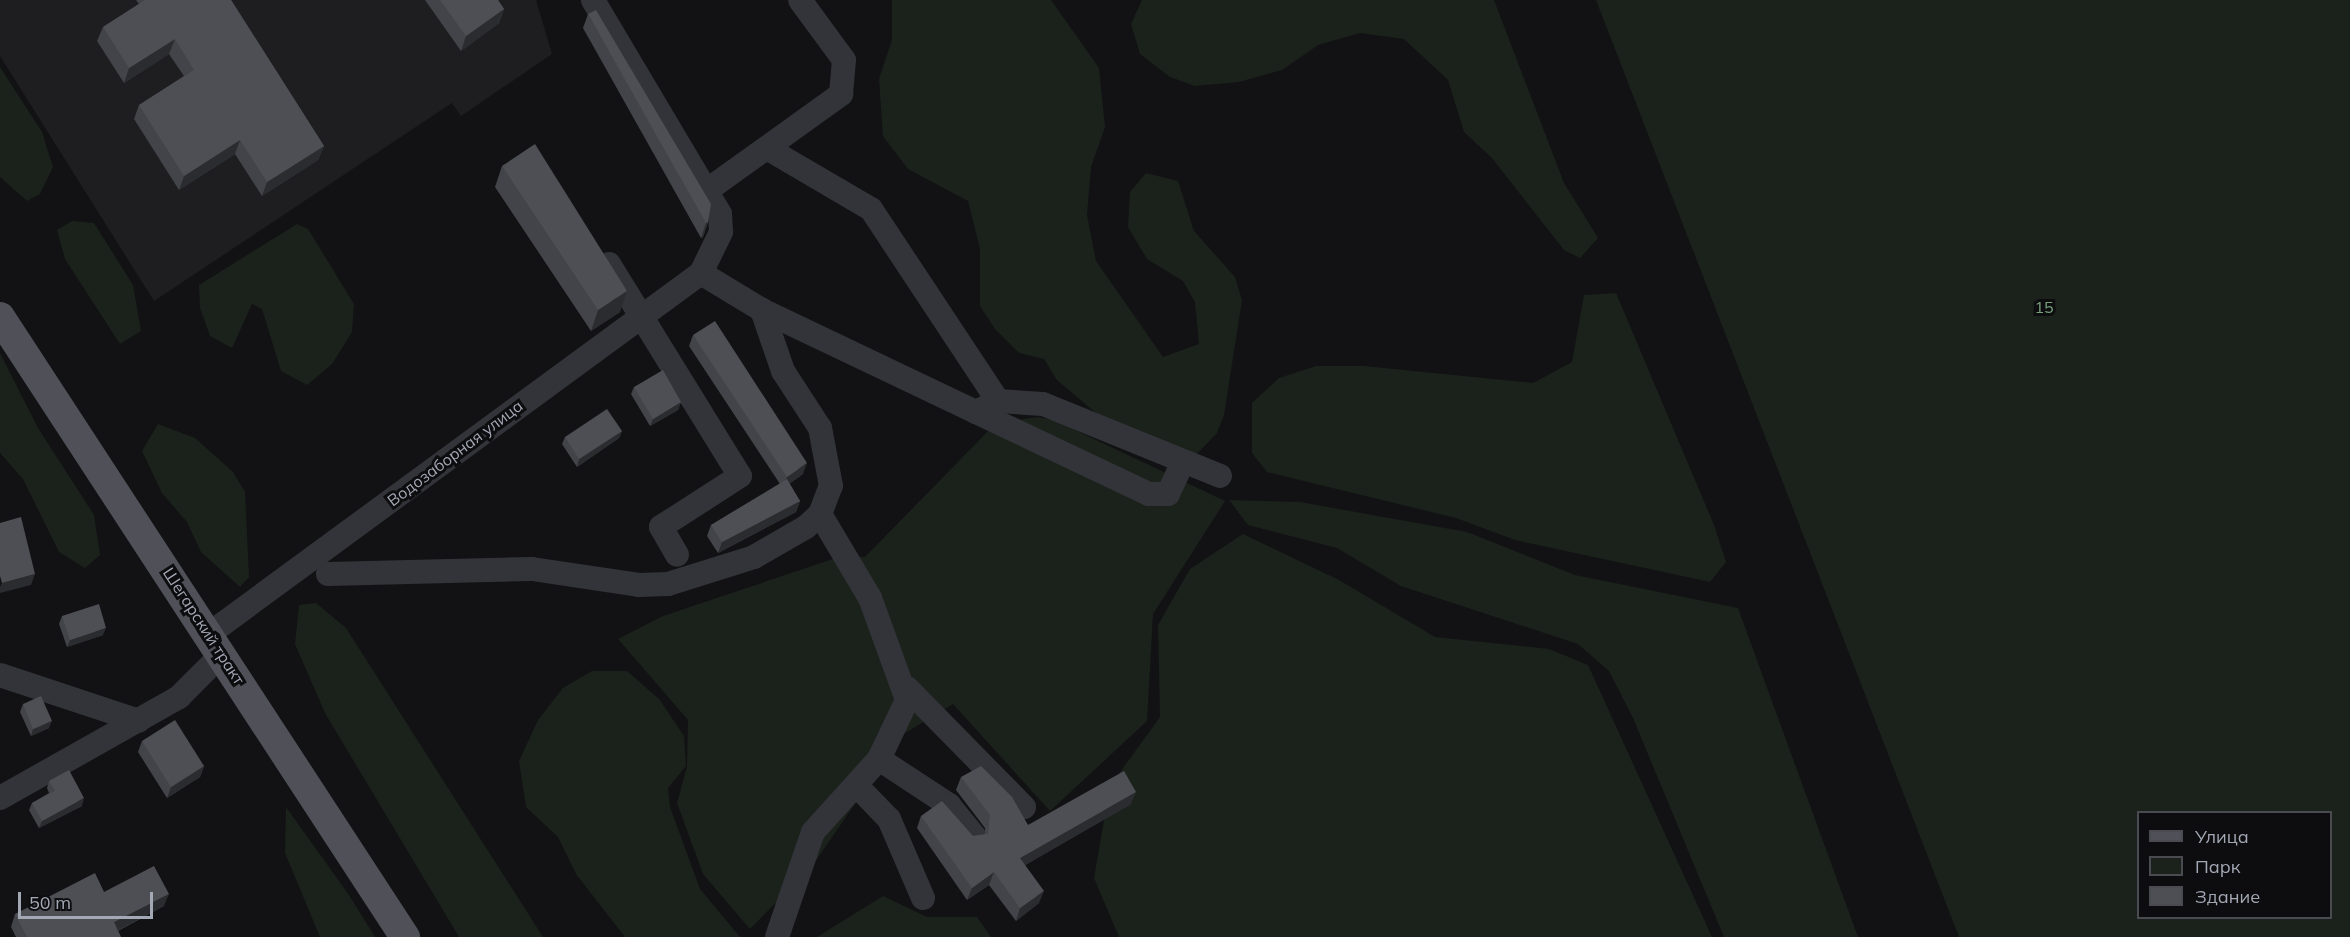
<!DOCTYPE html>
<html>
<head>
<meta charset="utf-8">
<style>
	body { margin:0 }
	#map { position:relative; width:2350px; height:937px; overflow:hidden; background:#121214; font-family:Mulish,sans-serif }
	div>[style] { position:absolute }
	.built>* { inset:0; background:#1e1e21 }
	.green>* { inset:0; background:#1a221b }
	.minor>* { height:24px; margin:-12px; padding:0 12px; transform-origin:12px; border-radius:12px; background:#333439 }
	.major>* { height:30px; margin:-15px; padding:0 15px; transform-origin:15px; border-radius:15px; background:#4f5058 }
	.wall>* { inset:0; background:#434449 }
	.shaded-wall>* { inset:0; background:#2b2c2f }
	.building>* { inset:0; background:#4e4f55 }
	span { translate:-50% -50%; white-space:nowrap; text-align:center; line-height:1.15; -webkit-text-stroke:6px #0d0d0f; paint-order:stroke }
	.park-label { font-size:16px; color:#78a17c }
	.street-label { font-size:16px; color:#a3a8b5 }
	.legend { position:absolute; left:2137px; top:811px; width:195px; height:108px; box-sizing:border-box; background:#0d0d0f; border:2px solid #494b51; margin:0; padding:8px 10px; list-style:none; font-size:18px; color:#a3a8b5 }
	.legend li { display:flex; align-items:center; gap:12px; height:30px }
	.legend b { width:30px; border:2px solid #494b51 }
	.scale { position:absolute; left:18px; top:892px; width:135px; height:27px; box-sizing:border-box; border:3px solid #a3a8b5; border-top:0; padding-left:8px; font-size:18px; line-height:21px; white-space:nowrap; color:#a3a8b5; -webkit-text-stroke:4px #0d0d0f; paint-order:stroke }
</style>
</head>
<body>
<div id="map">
	<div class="built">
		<div style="clip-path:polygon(0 0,536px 0,552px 54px,461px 116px,452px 103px,154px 301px,0 56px)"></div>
	</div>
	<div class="green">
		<div style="clip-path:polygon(892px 0,1051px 0,1099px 68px,1105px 127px,1091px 167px,1087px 215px,1096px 261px,1163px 357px,1199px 344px,1195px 302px,1183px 281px,1147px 259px,1128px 227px,1130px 192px,1146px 173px,1178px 181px,1194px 231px,1235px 277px,1242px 300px,1224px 415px,1217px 433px,1191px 460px,1124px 437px,1057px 380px,1044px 359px,1019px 353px,995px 329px,980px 306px,980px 249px,968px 201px,908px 169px,883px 136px,879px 79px,892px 40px)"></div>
		<div style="clip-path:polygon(1142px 0,1494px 0,1564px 183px,1598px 238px,1580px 258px,1564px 250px,1492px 158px,1464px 132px,1448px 80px,1404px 39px,1360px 33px,1318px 45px,1282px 70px,1239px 82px,1195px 86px,1170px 77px,1140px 54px,1131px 24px)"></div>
		<div style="clip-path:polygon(evenodd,1596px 0,2350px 0,2350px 937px,1959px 937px,1596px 0,2138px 812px,2330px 812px,2330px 918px,2138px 918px,2138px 812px)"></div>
		<div style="clip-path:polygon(0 67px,42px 132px,53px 167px,40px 194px,27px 201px,0 177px)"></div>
		<div style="clip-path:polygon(72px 221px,94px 223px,133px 285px,141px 331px,120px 344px,65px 259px,57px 230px)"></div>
		<div style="clip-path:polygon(297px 224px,308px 229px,354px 304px,352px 332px,332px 364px,307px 385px,281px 371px,262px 309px,252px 304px,232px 348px,210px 336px,200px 308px,199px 285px)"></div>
		<div style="clip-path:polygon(1616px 293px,1714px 525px,1726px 562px,1710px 582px,1515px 540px,1456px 518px,1267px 472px,1252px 453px,1252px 403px,1279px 378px,1316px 366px,1364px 366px,1533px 383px,1572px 362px,1584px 295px)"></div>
		<div style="clip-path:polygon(0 353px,38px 428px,94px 515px,100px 555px,85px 568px,59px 552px,23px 479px,0 453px)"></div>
		<div style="clip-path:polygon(1038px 417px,1056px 421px,1225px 501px,1153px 614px,1147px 721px,1050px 811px,953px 704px,902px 735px,813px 865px,750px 929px,703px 874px,677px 803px,687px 767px,688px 720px,618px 639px,663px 616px,842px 556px,865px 557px,996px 423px)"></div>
		<div style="clip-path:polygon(158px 424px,195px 438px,233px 472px,245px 492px,249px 577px,240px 587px,201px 552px,187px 522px,162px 493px,142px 451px)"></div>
		<div style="clip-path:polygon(1229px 500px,1300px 502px,1467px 532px,1575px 575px,1738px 608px,1858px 937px,1724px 937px,1633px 718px,1609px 671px,1578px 644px,1401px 586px,1337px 548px,1248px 525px)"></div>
		<div style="clip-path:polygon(1243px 534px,1339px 580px,1435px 637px,1549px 649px,1588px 665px,1712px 937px,1119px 937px,1094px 878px,1110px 786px,1160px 717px,1158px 625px,1190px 569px)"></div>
		<div style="clip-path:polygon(316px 603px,346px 628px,543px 937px,459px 937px,325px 713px,295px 644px,299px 605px)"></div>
		<div style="clip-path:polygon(592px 671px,627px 671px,659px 699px,684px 736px,686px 766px,668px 788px,670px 807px,700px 889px,740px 937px,625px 937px,576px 874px,558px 837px,526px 807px,519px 761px,538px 720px,563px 688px)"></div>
		<div style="clip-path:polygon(286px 807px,349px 895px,375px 937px,320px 937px,285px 853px)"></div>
		<div style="clip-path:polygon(883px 896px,927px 917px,977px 917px,991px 937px,817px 937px)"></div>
	</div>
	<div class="minor">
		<div style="left:770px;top:150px;width:117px;rotate:30.3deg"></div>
		<div style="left:871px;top:209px;width:230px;rotate:56.5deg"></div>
		<div style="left:709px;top:189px;width:163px;rotate:-35.7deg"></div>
		<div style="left:841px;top:94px;width:34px;rotate:-85deg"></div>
		<div style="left:844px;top:60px;width:74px;rotate:-126.3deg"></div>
		<div style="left:609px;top:264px;width:249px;rotate:58.3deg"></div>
		<div style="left:740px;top:476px;width:94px;rotate:147.2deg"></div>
		<div style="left:661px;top:527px;width:32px;rotate:60deg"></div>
		<div style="left:762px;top:310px;width:237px;rotate:25.5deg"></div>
		<div style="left:976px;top:412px;width:25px;rotate:-27deg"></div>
		<div style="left:998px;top:401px;width:45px;rotate:3.8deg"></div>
		<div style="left:1043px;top:404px;width:191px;rotate:22.1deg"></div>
		<div style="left:976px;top:412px;width:191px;rotate:25.4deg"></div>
		<div style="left:1149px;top:494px;width:19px"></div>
		<div style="left:1168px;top:494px;width:35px;rotate:-65deg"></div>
		<div style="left:328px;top:574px;width:204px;rotate:-1.4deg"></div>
		<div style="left:532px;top:569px;width:108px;rotate:8.5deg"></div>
		<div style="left:639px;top:585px;width:29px;rotate:-2deg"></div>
		<div style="left:668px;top:584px;width:90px;rotate:-17.4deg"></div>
		<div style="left:754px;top:557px;width:60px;rotate:-30deg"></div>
		<div style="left:806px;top:527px;width:19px;rotate:-43deg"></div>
		<div style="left:820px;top:514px;width:30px;rotate:-69deg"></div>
		<div style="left:831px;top:486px;width:59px;rotate:-100.7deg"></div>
		<div style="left:820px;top:428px;width:68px;rotate:-123deg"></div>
		<div style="left:783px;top:371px;width:65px;rotate:-109deg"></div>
		<div style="left:762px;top:310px;width:71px;rotate:-148.8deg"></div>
		<div style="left:209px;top:634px;width:610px;rotate:-36.27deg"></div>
		<div style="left:701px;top:273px;width:46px;rotate:-64deg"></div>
		<div style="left:721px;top:232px;width:18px;rotate:-93deg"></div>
		<div style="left:720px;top:214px;width:249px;rotate:-120.7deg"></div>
		<div style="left:0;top:675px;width:146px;rotate:18.3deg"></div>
		<div style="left:907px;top:688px;width:167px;rotate:45.5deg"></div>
		<div style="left:879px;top:759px;width:84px;rotate:33.3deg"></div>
		<div style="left:949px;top:805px;width:40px;rotate:51deg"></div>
		<div style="left:857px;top:786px;width:46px;rotate:45.9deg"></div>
		<div style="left:889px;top:819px;width:86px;rotate:66.7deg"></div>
		<div style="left:0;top:798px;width:206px;rotate:-29.4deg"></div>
		<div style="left:179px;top:697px;width:61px;rotate:-45deg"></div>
		<div style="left:777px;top:937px;width:111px;rotate:-71.1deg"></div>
		<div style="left:813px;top:832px;width:98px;rotate:-47.9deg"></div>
		<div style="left:879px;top:759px;width:65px;rotate:-64.6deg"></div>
		<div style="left:907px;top:700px;width:109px;rotate:-109.9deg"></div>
		<div style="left:870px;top:598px;width:98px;rotate:-120.8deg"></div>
	</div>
	<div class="major">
		<div style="left:0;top:317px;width:741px;rotate:56.85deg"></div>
	</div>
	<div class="wall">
		<div style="clip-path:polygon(136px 0,231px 0,324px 146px,318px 160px,262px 196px,235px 154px,179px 190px,134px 119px,139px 105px,184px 76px,169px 54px,124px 83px,97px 41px,103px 27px,139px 4px)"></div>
		<div style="clip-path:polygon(425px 0,498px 0,504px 9px,499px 23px,461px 51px)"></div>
		<div style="clip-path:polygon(588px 14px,708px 222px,703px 237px,701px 238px,583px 28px)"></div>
		<div style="clip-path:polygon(502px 166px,620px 312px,591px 331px,495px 187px)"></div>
		<div style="clip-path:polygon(693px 335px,803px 474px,789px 484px,800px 501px,796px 512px,718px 553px,707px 536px,711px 525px,780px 484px,689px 346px)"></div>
		<div style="clip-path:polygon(634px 387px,681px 402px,678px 410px,650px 426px,631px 394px)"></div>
		<div style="clip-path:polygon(622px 431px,619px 438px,577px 467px,562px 444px,565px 437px)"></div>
		<div style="clip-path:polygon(62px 616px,103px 635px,67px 647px,59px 624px)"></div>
		<div style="clip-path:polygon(23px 704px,49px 728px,31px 736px,20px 712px)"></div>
		<div style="clip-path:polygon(142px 741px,204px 766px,200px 777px,167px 798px,138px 752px)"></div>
		<div style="clip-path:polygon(961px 777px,1028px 825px,1131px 804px,1025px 865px,1039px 903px,1016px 921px,989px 885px,967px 900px,917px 828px,921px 816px,973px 836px,985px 834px,985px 828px,956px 790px)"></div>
		<div style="clip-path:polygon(49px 781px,82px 806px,39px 828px,29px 810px,32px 803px,49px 793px,47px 788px)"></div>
		<div style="clip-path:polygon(104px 892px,164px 906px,118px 931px,121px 937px,16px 937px,11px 927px,15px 914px)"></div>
	</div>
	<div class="shaded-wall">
		<div style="clip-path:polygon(504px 9px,499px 23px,461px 51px,466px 36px)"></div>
		<div style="clip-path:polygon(175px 39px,169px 54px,124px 83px,129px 68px)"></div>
		<div style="clip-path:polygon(240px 140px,235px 154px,179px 190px,184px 176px)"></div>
		<div style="clip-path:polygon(324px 146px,318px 160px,262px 196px,267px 182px)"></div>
		<div style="clip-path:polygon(708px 222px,703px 237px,701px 238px,706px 223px)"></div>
		<div style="clip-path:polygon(627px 291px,620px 312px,591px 331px,598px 310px)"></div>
		<div style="clip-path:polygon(681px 402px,678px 410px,650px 426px,653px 419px)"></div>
		<div style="clip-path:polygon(622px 431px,619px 438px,577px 467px,579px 459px)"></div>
		<div style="clip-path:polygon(807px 463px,803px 474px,783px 488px,787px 477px)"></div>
		<div style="clip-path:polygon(800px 501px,796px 512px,718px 553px,722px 542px)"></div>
		<div style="clip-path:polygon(35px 574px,31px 585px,0 593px,0 587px,2px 583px)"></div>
		<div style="clip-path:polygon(106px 628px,103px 635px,67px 647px,70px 640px)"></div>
		<div style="clip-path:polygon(52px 721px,49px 728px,31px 736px,33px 729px)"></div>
		<div style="clip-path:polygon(204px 766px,200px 777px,167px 798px,171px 787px)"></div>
		<div style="clip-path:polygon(1136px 792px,1131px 804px,1015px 871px,1020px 858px)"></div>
		<div style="clip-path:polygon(84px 798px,82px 806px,39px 828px,42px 821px)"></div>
		<div style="clip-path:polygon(994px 872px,989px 885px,967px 900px,972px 888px)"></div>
		<div style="clip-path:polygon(1044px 891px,1039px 903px,1016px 921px,1020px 908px)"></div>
		<div style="clip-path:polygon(169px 894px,164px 906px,109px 935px,114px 922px)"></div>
	</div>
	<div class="building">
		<div style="clip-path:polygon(145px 0,231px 0,324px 146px,267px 182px,240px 140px,184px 176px,139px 105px,194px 70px,175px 39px,129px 68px,103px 27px)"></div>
		<div style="clip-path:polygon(440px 0,498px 0,504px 9px,466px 36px)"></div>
		<div style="clip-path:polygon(596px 10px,711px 204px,708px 222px,706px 223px,588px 14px)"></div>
		<div style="clip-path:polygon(535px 144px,627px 291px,598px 310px,502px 166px)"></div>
		<div style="clip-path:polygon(715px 321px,807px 463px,787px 477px,693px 335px)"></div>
		<div style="clip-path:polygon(663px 370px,681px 402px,653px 419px,634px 387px)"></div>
		<div style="clip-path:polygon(607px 409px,622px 431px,579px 459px,565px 437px)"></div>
		<div style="clip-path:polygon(787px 479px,800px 501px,722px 542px,711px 525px)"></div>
		<div style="clip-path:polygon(21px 517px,35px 574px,2px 583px,0 576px,0 523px)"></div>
		<div style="clip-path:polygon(99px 604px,106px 628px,70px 640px,62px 616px)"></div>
		<div style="clip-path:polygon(41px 696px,52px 721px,33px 729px,23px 704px)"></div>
		<div style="clip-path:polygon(175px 720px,204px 766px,171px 787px,142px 741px)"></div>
		<div style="clip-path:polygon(981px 766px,1012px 797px,1028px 825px,1124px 771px,1136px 792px,1020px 858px,1044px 891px,1020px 908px,994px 872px,972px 888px,921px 816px,942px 801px,973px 836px,988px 834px,990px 815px,961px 777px)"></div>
		<div style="clip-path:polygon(69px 770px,84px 798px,42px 821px,32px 803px,55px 791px,49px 781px)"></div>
		<div style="clip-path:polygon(154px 866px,169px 894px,114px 922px,121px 937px,27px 937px,15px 914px,95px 873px,104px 892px)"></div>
	</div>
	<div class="park-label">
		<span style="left:2044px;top:307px">15</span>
	</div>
	<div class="street-label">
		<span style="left:455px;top:453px;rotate:-37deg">Водозаборная улица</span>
		<span style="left:204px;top:626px;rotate:57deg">Шегарский тракт</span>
	</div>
	<ul class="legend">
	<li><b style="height:8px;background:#4f5058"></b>Улица</li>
	<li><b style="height:16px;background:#1a221b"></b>Парк</li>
	<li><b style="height:16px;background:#4e4f55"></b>Здание</li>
	</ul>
	<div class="scale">50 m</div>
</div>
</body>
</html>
